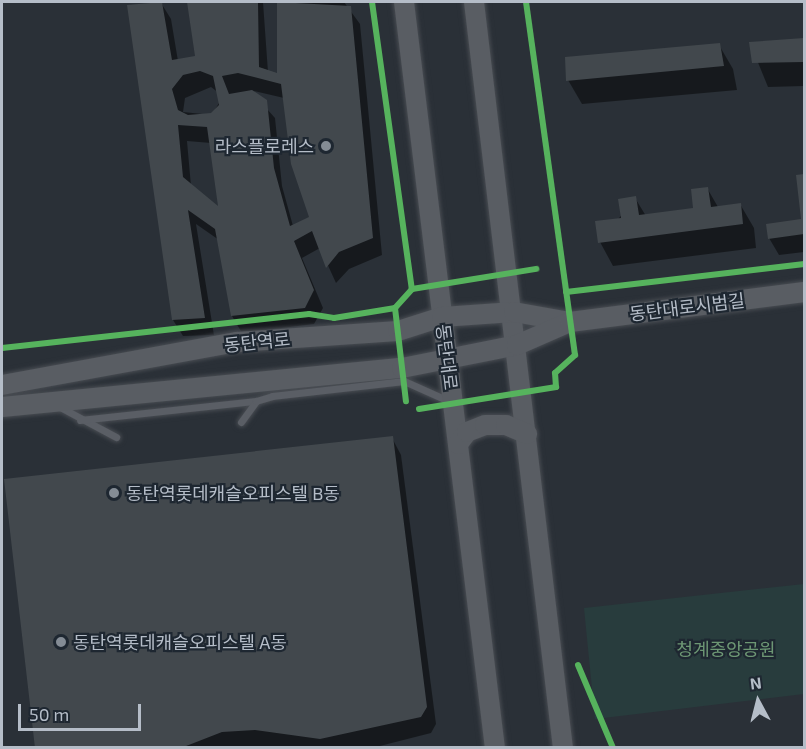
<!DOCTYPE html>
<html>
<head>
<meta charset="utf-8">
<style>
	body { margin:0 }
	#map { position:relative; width:806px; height:749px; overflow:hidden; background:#2a3037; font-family:"Exo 2","Noto Sans KR",sans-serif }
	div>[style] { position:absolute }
	.green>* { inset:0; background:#283c3d }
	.shadow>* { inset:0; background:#0007 }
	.building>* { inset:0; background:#42484d }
	.roads { filter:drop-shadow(0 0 2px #484c52) drop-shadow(0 0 2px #484c52) }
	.lane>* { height:7px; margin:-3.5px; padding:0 3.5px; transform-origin:3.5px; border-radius:3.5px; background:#5a5e65 }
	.secondary>* { height:20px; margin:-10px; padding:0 10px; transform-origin:10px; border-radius:10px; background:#595d63 }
	.cycleway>* { height:6px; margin:-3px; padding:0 3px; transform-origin:3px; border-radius:3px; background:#56b35d }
	.dots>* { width:16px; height:16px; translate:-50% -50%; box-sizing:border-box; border:3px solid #1e2731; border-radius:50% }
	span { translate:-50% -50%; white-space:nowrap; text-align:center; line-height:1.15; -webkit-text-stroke:4.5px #1e2731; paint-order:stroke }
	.poi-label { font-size:18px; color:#b5bdc8 }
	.right { translate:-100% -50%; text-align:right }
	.left { translate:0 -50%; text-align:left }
	.street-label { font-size:18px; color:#b5bdc8 }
	.park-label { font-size:18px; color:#6d9774 }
	.frame { position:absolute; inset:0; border:3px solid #b5bdc8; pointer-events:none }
	.north { position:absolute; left:728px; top:671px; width:60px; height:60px; -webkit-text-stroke:4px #1e2731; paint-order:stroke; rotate:353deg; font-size:16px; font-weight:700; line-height:24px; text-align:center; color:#b5bdc8 }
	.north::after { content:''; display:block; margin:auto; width:21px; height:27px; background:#b5bdc8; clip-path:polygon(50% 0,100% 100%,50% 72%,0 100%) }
	.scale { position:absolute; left:18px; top:704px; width:123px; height:27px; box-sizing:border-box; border:3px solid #b5bdc8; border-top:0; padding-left:8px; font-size:18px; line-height:21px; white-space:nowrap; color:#b5bdc8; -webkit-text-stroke:4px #1e2731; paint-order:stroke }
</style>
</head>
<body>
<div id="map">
	<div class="green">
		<div style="clip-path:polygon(804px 584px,804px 694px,595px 719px,584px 608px)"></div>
	</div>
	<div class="shadow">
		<div style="clip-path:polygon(evenodd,188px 2px,263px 2px,268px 72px,279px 76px,279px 2px,344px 2px,360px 24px,382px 255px,349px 269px,336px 283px,320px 248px,302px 258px,323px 308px,314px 324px,242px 333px,232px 316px,219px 240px,196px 224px,214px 335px,183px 336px,173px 320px,161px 3px,171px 19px,178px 61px,196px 57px,188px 2px,211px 87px,223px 96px,212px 115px,183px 112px,185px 98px,211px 87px,188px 2px,250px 90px,284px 98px,310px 218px,293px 226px,282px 186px,275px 118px,250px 90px,188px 2px,187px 141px,211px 143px,220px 210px,191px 186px,187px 141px)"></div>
		<div style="clip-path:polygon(804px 39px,804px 86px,768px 87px,750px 43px)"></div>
		<div style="clip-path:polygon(719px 45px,733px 69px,737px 90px,582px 104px,568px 80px)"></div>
		<div style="clip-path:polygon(804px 175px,804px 252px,779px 255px,769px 238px,803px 221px,797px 176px)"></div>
		<div style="clip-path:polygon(707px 188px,718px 207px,740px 204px,754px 228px,756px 248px,613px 266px,600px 242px,635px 198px,646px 216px,695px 209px)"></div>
		<div style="clip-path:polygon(392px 438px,401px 455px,436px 724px,431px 733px,372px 748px,37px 748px)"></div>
	</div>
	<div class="building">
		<div style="clip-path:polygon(evenodd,162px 2px,172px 60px,195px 56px,187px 2px,258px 2px,259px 67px,277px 73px,277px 2px,351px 6px,373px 238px,339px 252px,326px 268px,312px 231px,294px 241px,314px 290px,305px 308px,231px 316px,215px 229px,188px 210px,205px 318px,172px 320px,127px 5px,162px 2px,200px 71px,213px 76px,219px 105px,211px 113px,188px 115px,178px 110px,172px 89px,183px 75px,200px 71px,162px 2px,238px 73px,281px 84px,291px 164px,309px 217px,290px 226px,274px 168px,267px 100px,252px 90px,229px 94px,222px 76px,238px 73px,162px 2px,178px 125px,207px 127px,218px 206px,183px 177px,178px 125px)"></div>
		<div style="clip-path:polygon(804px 38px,804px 62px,752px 63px,749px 42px)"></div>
		<div style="clip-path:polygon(720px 43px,724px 66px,566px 81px,565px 57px)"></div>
		<div style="clip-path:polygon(804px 174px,804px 234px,768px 239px,766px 224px,801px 219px,796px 175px)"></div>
		<div style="clip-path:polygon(708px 187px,711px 207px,741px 203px,743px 224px,598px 243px,595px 221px,621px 218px,618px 199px,636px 196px,639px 215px,693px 208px,691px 189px)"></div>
		<div style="clip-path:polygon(393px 436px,427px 707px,421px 717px,320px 739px,255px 730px,222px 732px,181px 748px,35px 748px,4px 479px)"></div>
	</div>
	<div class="roads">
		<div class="lane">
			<div style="left:58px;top:406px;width:66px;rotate:28.1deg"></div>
			<div style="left:80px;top:420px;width:177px;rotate:-6.2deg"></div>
			<div style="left:241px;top:422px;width:26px;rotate:-54deg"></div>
			<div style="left:256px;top:401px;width:17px;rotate:-17deg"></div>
			<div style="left:272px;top:396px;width:133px;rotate:-6.5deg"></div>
			<div style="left:404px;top:381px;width:49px;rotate:24deg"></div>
		</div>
		<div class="secondary">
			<div style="left:404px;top:2px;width:752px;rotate:83.05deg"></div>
			<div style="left:474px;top:2px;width:751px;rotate:83.2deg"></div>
			<div style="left:2px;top:385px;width:239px;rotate:-10.4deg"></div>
			<div style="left:237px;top:342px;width:161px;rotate:-3.9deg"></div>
			<div style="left:398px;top:331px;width:46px;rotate:-17.7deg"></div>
			<div style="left:442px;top:317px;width:72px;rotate:-4deg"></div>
			<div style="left:514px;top:312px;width:57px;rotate:10.1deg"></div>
			<div style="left:2px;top:407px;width:402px;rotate:-5.6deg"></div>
			<div style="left:402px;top:368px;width:117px;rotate:-11.3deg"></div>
			<div style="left:517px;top:345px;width:58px;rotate:-23.5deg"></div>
			<div style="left:570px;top:322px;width:236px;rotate:-7.3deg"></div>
			<div style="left:458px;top:444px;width:15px;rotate:-53deg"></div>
			<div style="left:467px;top:432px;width:19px;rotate:-21deg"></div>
			<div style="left:485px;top:425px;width:21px"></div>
			<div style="left:506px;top:425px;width:23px;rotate:23deg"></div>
		</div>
	</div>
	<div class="cycleway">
		<div style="left:372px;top:2px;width:290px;rotate:82.1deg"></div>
		<div style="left:566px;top:292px;width:240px;rotate:-6.7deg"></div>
		<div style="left:395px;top:308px;width:94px;rotate:83.3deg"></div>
		<div style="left:2px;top:348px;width:309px;rotate:-6.3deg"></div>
		<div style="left:309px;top:314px;width:25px;rotate:9deg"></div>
		<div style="left:334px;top:318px;width:62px;rotate:-9.3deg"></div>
		<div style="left:395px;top:308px;width:25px;rotate:-48deg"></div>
		<div style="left:412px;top:289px;width:126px;rotate:-9.2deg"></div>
		<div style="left:419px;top:409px;width:139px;rotate:-9.1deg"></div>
		<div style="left:556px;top:387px;width:14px;rotate:-94deg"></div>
		<div style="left:555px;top:373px;width:27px;rotate:-42deg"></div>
		<div style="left:575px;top:355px;width:356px;rotate:-97.9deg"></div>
		<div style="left:578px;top:665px;width:90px;rotate:67.1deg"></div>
	</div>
	<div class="dots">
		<div style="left:326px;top:146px;background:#848c95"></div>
		<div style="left:114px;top:493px;background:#848c95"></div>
		<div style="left:61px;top:642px;background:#848c95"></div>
	</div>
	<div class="poi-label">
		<span class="right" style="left:314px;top:146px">라스플로레스</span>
		<span class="left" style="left:126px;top:493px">동탄역롯데캐슬오피스텔 B동</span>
		<span class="left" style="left:73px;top:642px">동탄역롯데캐슬오피스텔 A동</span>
	</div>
	<div class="street-label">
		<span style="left:687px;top:307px;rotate:-7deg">동탄대로시범길</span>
		<span style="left:257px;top:342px;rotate:-6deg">동탄역로</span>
		<span style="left:447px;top:357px;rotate:83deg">동탄대로</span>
	</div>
	<div class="park-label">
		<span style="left:726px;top:649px">청계중앙공원</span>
	</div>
	<div class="frame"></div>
	<div class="north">N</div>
	<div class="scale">50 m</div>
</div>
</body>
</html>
